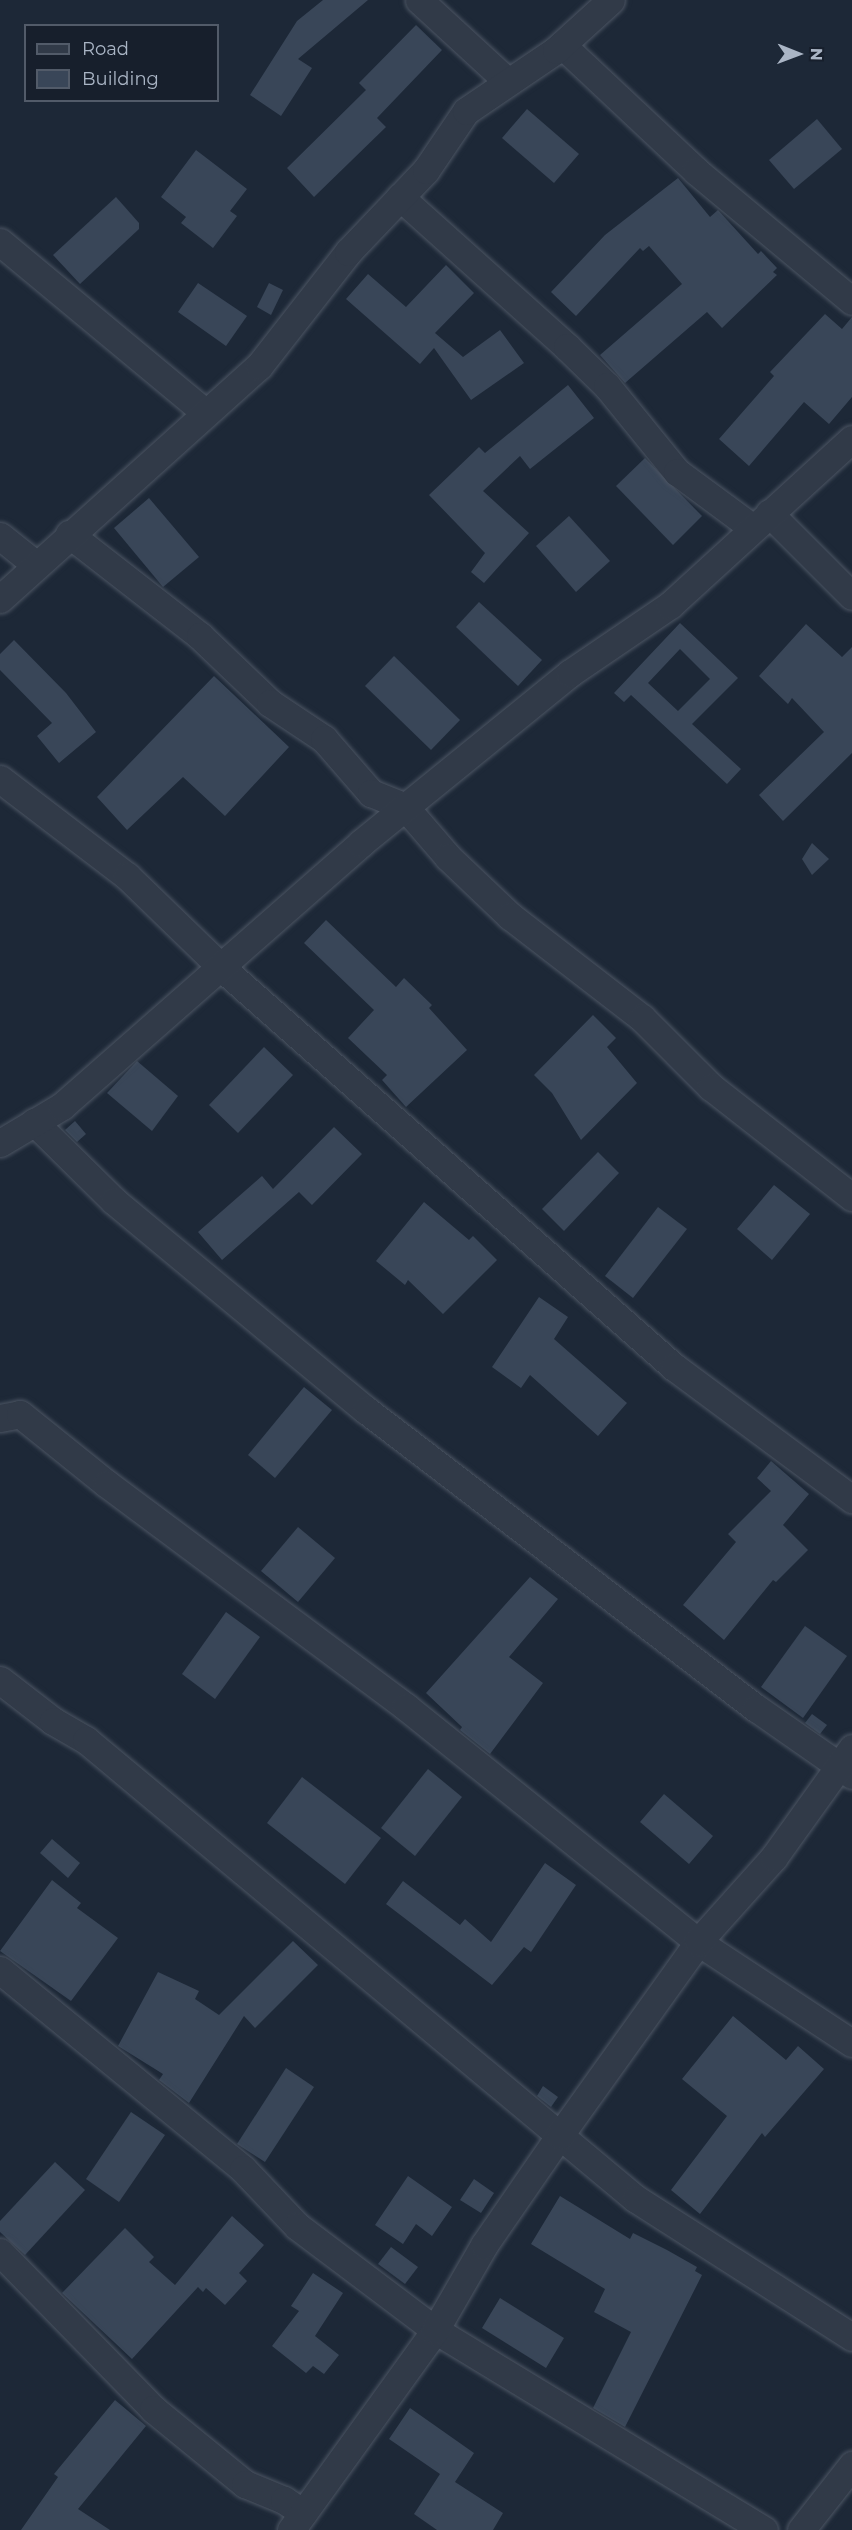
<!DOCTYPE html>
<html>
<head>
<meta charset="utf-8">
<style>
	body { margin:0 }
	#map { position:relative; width:852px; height:2530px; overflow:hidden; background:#1d2837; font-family:Montserrat,sans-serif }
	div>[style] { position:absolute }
	.building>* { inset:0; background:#394658 }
	.roads { filter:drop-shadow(0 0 2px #4c5563) drop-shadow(0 0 2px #4c5563) }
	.minor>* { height:27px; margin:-13.5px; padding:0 13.5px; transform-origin:13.5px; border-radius:13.5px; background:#313a48 }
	span { translate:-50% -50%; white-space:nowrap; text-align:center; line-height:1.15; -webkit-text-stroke:4.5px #171f2c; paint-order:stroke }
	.legend { position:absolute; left:24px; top:24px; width:195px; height:78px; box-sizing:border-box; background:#171f2c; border:2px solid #525b69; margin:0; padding:8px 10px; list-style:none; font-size:18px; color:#aab5c5 }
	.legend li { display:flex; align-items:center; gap:12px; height:30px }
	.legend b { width:30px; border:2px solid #525b69 }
	.north { position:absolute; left:768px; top:24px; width:60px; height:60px; -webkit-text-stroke:4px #171f2c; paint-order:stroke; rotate:91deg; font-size:16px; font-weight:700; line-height:24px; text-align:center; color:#aab5c5 }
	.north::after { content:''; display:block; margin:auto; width:21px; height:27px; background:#aab5c5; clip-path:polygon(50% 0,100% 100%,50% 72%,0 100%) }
</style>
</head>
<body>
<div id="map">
	<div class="building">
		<div style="clip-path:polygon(323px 0,368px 0,298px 59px,312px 68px,281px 116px,250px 95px,297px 21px)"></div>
		<div style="clip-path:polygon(416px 25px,442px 50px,377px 118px,386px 127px,314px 197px,287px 168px,366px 90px,359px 83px)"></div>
		<div style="clip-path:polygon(527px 109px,579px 154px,554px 183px,502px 138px)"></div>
		<div style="clip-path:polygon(817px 119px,842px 149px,794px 189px,769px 160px)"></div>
		<div style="clip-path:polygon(196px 150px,247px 189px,230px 211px,237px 216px,213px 248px,181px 223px,186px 217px,161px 197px)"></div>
		<div style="clip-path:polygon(678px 178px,710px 217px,718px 210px,758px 254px,761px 251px,777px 268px,773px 272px,777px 275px,722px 328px,707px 312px,625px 383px,600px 355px,682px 284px,649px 246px,643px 251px,640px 248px,576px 316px,551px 292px,605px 235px)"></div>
		<div style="clip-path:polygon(116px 197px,139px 223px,139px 229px,80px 284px,53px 255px)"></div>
		<div style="clip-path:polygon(446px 265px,474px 293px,435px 333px,463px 357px,500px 330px,524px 363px,471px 400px,434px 348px,420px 364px,346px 299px,368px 274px,406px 307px)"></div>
		<div style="clip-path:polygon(198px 283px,247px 316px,226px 346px,178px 312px)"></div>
		<div style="clip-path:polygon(269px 283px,283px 290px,271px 315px,257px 307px)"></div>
		<div style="clip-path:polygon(825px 314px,842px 329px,852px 317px,852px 397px,829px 424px,804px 402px,749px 466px,719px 439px,774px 376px,770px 372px)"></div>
		<div style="clip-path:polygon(568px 385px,594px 418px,530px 469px,520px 456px,483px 491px,529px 533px,484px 583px,471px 572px,485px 553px,429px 495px,479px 447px,485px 453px)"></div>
		<div style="clip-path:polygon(645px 458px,702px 516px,673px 545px,616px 486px)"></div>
		<div style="clip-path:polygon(149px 498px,199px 557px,163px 587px,114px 528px)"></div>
		<div style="clip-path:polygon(569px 516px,610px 561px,576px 592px,536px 546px)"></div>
		<div style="clip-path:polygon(479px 602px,542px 660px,518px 686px,456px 627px)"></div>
		<div style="clip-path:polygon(evenodd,680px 623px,738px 678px,692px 724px,741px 769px,727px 784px,631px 695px,624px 702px,614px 693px,680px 623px,680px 649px,710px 679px,678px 711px,648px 683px,680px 649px)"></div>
		<div style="clip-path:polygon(806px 624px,842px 657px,852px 647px,852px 753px,783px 821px,759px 795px,824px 732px,792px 698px,788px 704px,759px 676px)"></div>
		<div style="clip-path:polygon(14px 640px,66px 693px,96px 732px,59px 763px,37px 736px,52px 723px,0 670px,0 654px)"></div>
		<div style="clip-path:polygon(394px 656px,460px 720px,431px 750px,365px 686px)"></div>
		<div style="clip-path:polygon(214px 676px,289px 747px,225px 816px,183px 777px,127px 830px,97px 797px)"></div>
		<div style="clip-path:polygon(812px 843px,829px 859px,812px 875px,802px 859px)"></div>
		<div style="clip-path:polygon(326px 920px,396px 987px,404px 978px,432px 1005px,429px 1008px,467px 1050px,406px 1107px,382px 1080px,387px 1075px,348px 1038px,374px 1010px,304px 943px)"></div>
		<div style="clip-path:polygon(593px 1015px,616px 1038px,607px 1047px,637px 1083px,581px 1140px,552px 1093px,534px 1075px)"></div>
		<div style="clip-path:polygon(264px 1047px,293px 1075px,238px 1133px,209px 1105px)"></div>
		<div style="clip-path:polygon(137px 1061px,178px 1096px,152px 1131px,107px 1093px)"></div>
		<div style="clip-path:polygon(75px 1121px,86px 1134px,77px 1142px,65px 1130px)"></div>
		<div style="clip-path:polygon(334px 1127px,362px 1154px,312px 1205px,299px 1192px,222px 1260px,198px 1232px,262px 1176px,273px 1189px)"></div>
		<div style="clip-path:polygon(598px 1152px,619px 1173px,564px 1231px,542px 1209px)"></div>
		<div style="clip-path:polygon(774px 1185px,810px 1214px,772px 1260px,737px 1229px)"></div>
		<div style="clip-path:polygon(424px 1202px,469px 1240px,473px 1236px,497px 1260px,443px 1314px,408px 1280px,405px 1285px,376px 1261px)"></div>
		<div style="clip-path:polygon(658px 1207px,687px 1229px,633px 1298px,605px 1276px)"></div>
		<div style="clip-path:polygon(539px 1297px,568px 1317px,554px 1339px,627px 1403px,598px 1436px,530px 1375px,521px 1388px,492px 1367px)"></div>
		<div style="clip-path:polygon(304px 1387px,332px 1410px,275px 1478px,248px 1455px)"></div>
		<div style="clip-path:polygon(771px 1461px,809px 1494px,783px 1525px,808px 1550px,776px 1582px,773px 1580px,724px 1640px,683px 1605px,736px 1542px,728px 1534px,771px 1491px,757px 1478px)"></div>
		<div style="clip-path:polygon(298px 1527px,335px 1558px,298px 1602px,261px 1571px)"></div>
		<div style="clip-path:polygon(530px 1577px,558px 1599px,509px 1657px,543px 1683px,490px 1754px,460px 1730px,462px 1727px,426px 1693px)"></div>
		<div style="clip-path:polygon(226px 1612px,260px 1637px,215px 1699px,182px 1674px)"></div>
		<div style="clip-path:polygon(805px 1626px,847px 1656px,803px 1718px,761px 1687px)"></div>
		<div style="clip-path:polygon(812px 1714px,827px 1725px,820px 1734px,805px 1723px)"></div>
		<div style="clip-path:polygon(428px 1769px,462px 1797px,415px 1856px,381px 1828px)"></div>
		<div style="clip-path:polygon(302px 1777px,381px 1838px,345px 1884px,267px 1823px)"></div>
		<div style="clip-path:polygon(664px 1794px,713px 1836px,689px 1864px,640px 1822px)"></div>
		<div style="clip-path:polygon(52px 1839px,80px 1863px,68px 1878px,40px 1853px)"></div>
		<div style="clip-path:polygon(545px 1863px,576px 1885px,531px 1952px,524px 1947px,492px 1985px,386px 1904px,403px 1881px,460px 1925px,465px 1919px,491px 1942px)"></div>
		<div style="clip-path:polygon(52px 1880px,81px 1903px,77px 1908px,118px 1938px,71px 2001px,0 1951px)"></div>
		<div style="clip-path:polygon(293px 1941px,318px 1965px,255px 2028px,244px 2016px,189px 2103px,159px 2080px,163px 2074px,118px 2046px,158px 1972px,199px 1991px,195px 1999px,219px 2015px)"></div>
		<div style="clip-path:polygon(733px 2016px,786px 2060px,798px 2046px,824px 2069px,765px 2137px,762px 2133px,700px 2214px,671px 2190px,727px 2116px,682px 2079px)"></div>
		<div style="clip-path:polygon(286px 2068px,314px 2087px,265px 2162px,237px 2144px)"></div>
		<div style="clip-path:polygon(543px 2086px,558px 2097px,551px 2107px,537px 2096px)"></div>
		<div style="clip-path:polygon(131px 2112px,165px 2135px,119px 2202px,86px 2179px)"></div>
		<div style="clip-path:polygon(55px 2162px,85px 2190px,25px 2255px,0 2232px,0 2221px)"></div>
		<div style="clip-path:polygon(408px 2176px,452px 2207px,432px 2236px,416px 2224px,403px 2244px,375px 2225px)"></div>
		<div style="clip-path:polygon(474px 2179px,494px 2193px,481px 2213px,460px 2200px)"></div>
		<div style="clip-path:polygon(560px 2196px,630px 2239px,633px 2233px,667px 2250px,697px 2267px,695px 2271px,702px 2275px,625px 2427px,593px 2408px,631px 2332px,594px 2312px,605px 2289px,531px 2244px)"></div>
		<div style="clip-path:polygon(232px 2216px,264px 2245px,239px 2273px,247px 2281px,225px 2305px,206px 2288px,203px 2292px,198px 2287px,132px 2359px,62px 2293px,125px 2228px,154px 2257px,149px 2262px,175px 2285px)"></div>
		<div style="clip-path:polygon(391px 2247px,418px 2267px,405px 2284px,378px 2264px)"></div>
		<div style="clip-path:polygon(313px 2273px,343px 2293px,315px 2336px,339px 2355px,324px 2374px,313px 2366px,306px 2373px,272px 2346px,299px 2311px,291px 2306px)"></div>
		<div style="clip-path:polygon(500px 2298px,564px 2338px,546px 2368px,482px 2328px)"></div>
		<div style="clip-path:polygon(115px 2400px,146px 2426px,78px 2509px,110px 2530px,21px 2530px,58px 2477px,54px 2474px)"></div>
		<div style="clip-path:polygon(410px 2408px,474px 2453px,455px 2482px,503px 2513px,493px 2530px,437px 2530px,414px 2514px,440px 2474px,389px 2439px)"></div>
	</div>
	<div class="roads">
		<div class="minor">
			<div style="left:419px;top:0;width:120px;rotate:42.6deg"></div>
			<div style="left:562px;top:45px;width:184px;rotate:43.2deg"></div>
			<div style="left:696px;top:171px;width:203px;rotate:39.8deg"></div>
			<div style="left:400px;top:197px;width:224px;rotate:41.9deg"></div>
			<div style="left:567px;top:347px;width:56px;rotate:44.3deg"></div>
			<div style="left:607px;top:386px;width:111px;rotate:50.9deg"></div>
			<div style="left:677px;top:472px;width:94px;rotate:36.4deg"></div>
			<div style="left:0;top:242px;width:266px;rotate:39.7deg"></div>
			<div style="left:769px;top:513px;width:117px;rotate:45deg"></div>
			<div style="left:69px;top:534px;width:166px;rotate:37.9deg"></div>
			<div style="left:200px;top:636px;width:97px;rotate:43.7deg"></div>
			<div style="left:270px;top:703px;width:65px;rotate:33.7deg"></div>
			<div style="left:324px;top:739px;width:72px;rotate:49deg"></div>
			<div style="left:371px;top:793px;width:37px;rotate:22deg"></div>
			<div style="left:405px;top:807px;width:66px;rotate:49.3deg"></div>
			<div style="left:448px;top:857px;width:86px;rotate:43.6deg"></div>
			<div style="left:510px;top:916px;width:167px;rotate:37.7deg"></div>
			<div style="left:642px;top:1018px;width:98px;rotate:45deg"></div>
			<div style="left:711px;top:1087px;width:179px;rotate:38deg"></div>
			<div style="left:0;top:536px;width:45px;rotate:38.7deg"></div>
			<div style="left:0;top:599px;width:348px;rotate:-42deg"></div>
			<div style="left:259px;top:366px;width:145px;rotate:-52deg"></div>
			<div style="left:348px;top:252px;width:113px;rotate:-46.4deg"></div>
			<div style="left:426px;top:170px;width:71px;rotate:-55.9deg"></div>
			<div style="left:466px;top:111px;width:109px;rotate:-34.1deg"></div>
			<div style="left:556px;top:50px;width:74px;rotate:-42.3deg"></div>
			<div style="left:0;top:779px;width:160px;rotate:37.4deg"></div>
			<div style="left:127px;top:876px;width:132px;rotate:44.1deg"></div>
			<div style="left:222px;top:968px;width:603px;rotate:41.44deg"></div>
			<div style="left:674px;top:1367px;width:222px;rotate:36.6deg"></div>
			<div style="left:34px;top:1122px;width:112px;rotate:44.6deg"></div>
			<div style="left:114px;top:1201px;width:327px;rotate:39.7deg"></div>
			<div style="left:366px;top:1410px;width:491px;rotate:37.4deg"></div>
			<div style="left:756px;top:1708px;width:117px;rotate:34.9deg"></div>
			<div style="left:0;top:1143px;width:72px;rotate:-30.8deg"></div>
			<div style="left:62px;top:1106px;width:398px;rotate:-41.3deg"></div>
			<div style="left:361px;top:843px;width:269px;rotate:-39.1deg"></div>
			<div style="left:570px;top:673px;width:121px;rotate:-34.2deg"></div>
			<div style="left:670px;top:605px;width:246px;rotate:-42.4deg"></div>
			<div style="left:0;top:1418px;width:20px;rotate:-11deg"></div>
			<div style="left:20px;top:1414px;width:112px;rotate:38.8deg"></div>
			<div style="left:107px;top:1484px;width:373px;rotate:36.7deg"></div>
			<div style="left:406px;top:1707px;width:375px;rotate:38.8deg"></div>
			<div style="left:698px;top:1942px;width:184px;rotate:33.3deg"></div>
			<div style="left:0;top:1680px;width:67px;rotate:37.7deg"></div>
			<div style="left:53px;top:1721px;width:38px;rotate:30deg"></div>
			<div style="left:86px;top:1740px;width:716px;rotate:39.85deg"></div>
			<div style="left:636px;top:2199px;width:256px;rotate:32.6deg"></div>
			<div style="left:0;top:1970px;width:314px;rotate:39.3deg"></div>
			<div style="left:243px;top:2169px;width:79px;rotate:46.5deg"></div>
			<div style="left:297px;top:2226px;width:173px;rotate:37deg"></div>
			<div style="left:435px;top:2330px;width:385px;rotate:31.3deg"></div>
			<div style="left:0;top:2252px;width:219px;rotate:45.7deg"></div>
			<div style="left:153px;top:2409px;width:119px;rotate:39.2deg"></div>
			<div style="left:245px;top:2484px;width:42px;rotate:22.3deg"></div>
			<div style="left:284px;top:2500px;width:23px;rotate:34deg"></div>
			<div style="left:291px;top:2530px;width:246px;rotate:-54.2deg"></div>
			<div style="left:435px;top:2330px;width:98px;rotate:-60deg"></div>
			<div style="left:484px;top:2245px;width:134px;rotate:-55.4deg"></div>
			<div style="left:560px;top:2135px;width:237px;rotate:-54.4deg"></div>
			<div style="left:698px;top:1942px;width:114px;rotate:-48.2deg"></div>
			<div style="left:774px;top:1857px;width:134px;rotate:-54.4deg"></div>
			<div style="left:801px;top:2530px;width:83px;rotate:-51.9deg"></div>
		</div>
	</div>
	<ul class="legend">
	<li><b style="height:8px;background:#313a48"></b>Road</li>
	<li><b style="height:16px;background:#394658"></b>Building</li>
	</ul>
	<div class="north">N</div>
</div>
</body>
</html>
